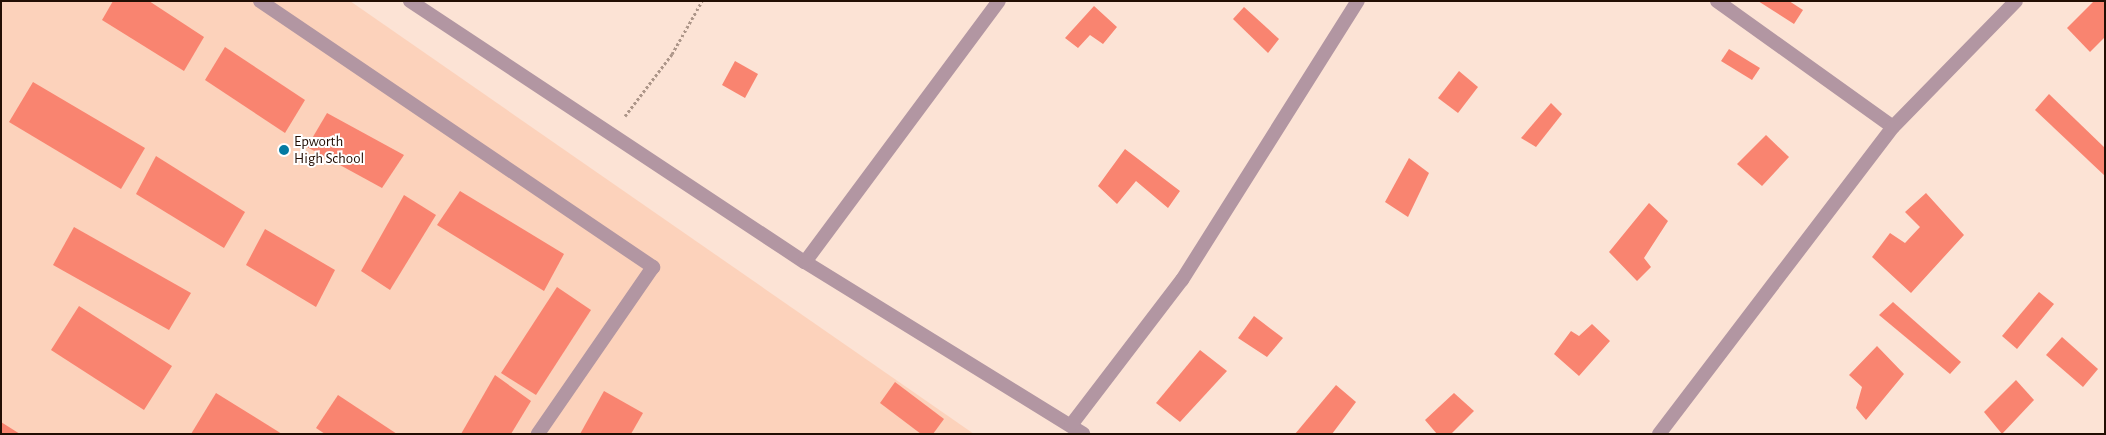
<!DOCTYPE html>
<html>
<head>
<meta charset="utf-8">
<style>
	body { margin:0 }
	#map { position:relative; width:2106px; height:435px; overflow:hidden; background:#fce3d5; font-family:"Alegreya Sans",sans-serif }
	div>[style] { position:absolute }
	.built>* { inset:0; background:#fcd2bb }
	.building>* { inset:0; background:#f98470 }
	.path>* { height:3px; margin-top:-1.5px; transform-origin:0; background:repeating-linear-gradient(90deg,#ad9689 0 2.5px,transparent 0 5px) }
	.service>* { height:14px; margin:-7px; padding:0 7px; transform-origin:7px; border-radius:7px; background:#b296a2 }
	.minor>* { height:14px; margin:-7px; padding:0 7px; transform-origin:7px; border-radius:7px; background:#b296a2 }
	.tertiary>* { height:14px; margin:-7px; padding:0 7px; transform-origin:7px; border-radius:7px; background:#b296a2 }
	.dots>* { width:14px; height:14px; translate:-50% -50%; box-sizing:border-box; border:2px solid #fff; border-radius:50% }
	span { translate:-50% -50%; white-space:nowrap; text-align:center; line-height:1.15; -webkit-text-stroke:4px #fff; paint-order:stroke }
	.poi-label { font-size:15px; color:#220e03 }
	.left { translate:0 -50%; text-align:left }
	.frame { position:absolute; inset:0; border:2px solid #220e03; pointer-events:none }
</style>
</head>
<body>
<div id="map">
	<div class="built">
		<div style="clip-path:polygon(1px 1px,350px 1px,974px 434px,1px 434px)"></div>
	</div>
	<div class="building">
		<div style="clip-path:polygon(113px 1px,149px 1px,204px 37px,184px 71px,102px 20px)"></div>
		<div style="clip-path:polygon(1758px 1px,1789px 1px,1803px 10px,1794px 24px)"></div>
		<div style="clip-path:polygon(2094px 1px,2105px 1px,2105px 37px,2090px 52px,2067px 28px)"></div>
		<div style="clip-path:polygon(1094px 6px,1117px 27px,1103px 44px,1090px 35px,1078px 48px,1065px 38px)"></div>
		<div style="clip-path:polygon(1244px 7px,1279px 39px,1268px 53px,1233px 19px)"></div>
		<div style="clip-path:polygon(225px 47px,305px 100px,285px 133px,205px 80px)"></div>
		<div style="clip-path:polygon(1729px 49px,1760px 68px,1752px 80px,1721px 61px)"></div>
		<div style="clip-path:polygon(735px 61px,758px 74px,745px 98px,722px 85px)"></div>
		<div style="clip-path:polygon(1459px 71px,1478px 87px,1458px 113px,1438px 98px)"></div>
		<div style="clip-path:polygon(33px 82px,145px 148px,121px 189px,9px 122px)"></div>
		<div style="clip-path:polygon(2049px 94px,2105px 148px,2105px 176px,2035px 110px)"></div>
		<div style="clip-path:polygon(1551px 103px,1562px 114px,1536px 147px,1521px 138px)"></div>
		<div style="clip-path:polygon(327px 113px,404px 155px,382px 188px,307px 147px)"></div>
		<div style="clip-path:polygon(1766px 135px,1789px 157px,1762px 186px,1737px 164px)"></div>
		<div style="clip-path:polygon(1125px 149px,1180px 191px,1168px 208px,1136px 181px,1117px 204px,1098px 186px)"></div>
		<div style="clip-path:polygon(156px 156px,245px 212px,224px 248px,136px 194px)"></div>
		<div style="clip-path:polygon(1409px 158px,1429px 173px,1408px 217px,1385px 202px)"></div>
		<div style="clip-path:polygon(460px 191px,564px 254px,544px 291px,437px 225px)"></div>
		<div style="clip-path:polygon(1926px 193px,1964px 235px,1911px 293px,1872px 257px,1890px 233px,1905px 243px,1920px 227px,1905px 212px)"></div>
		<div style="clip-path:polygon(404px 195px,436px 215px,390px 290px,361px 271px)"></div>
		<div style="clip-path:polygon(1649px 203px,1668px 221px,1644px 258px,1651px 267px,1637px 281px,1609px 252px)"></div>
		<div style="clip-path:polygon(74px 227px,191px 293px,169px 330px,53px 265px)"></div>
		<div style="clip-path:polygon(265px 229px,335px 270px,316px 307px,246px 265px)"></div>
		<div style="clip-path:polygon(557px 287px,591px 310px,536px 395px,501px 373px)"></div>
		<div style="clip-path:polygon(2039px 292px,2054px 304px,2017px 349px,2002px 336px)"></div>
		<div style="clip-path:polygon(1893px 302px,1961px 362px,1950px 374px,1879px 315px)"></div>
		<div style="clip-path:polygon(79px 306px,172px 366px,144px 410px,51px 350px)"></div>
		<div style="clip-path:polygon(1254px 316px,1283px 338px,1267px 357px,1238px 338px)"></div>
		<div style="clip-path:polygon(1592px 324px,1610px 341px,1579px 376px,1554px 354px,1571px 331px,1579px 336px)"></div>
		<div style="clip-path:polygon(2062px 337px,2098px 369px,2083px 387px,2046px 355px)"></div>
		<div style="clip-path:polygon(1877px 346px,1904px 374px,1866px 420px,1856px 408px,1862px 387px,1849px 375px)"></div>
		<div style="clip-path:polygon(1200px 350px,1227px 371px,1180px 422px,1156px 403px)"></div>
		<div style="clip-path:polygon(495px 375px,531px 401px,511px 434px,461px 434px)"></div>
		<div style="clip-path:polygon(2016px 380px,2034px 400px,2002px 434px,1984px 412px)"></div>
		<div style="clip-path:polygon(895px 382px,944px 419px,933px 434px,921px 434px,880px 403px)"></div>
		<div style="clip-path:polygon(1336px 385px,1356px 402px,1332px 434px,1295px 434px)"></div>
		<div style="clip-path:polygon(604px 391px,643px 413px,631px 434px,580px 434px)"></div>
		<div style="clip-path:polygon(216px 393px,282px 434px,191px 434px)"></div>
		<div style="clip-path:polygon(1454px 393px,1474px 411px,1451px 434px,1437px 434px,1425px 420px)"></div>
		<div style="clip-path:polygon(338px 395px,397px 434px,325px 434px,316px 428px)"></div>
		<div style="clip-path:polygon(1px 422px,20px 434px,1px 434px)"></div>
	</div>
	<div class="path">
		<div style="left:625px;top:116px;width:78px;rotate:-52.8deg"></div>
		<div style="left:672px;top:54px;width:61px;rotate:-60.5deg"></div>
	</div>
	<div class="service">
		<div style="left:260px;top:1px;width:475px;rotate:34.1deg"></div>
		<div style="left:653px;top:267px;width:203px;rotate:124.6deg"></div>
	</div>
	<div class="minor">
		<div style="left:410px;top:1px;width:473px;rotate:33.5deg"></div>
		<div style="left:805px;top:262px;width:327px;rotate:31.7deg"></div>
		<div style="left:1717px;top:1px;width:216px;rotate:35.6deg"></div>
		<div style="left:805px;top:262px;width:325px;rotate:-53.4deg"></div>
		<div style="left:1071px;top:425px;width:183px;rotate:-52.6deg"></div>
		<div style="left:1182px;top:280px;width:330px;rotate:-57.8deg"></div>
	</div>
	<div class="tertiary">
		<div style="left:1659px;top:434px;width:386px;rotate:-52.7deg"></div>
		<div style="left:1893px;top:127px;width:176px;rotate:-45.7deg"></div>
	</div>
	<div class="dots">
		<div style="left:284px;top:150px;background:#047aa2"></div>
	</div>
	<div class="poi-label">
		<span class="left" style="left:294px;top:150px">Epworth<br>High School</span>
	</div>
	<div class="frame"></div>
</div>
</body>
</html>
